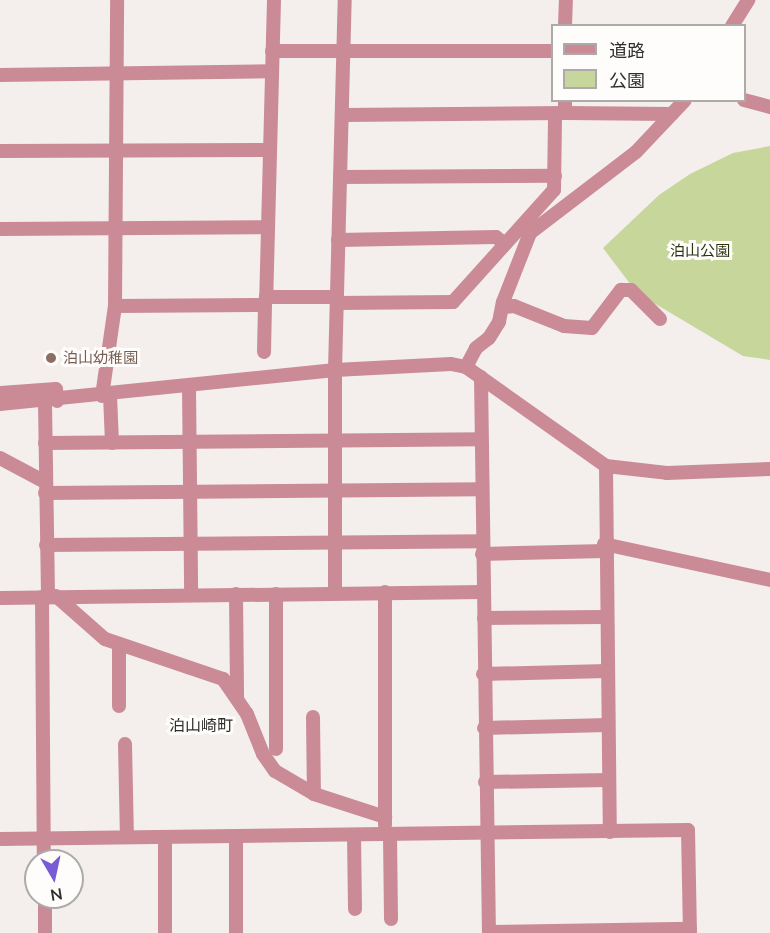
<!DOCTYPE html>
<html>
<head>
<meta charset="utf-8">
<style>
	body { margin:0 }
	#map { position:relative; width:770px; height:933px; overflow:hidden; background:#f4efed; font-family:Mulish,"Noto Sans JP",sans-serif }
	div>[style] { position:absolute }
	.green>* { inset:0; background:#c7d79b }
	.minor>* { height:14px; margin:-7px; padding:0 7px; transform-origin:7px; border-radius:7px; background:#ca8b96 }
	.dots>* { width:16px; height:16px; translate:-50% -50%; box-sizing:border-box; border:3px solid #fffdfc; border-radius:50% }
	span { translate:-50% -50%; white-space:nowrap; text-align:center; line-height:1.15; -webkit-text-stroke:6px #fffdfc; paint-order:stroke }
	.park-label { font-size:15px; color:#2c3410 }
	.education-label { font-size:15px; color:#785e54 }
	.left { translate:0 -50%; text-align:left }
	.neighbourhood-label { font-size:16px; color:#312f2e }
	.legend { position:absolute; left:551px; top:24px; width:195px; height:78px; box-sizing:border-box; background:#fffdfc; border:2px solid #adabaa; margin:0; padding:8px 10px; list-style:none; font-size:18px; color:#312f2e }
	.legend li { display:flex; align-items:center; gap:12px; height:30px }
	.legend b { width:30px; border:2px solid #adabaa }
	.north { position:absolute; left:24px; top:849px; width:60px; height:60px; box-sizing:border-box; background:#fffdfc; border:2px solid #adabaa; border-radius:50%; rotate:171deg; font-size:16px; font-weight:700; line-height:24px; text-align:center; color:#312f2e }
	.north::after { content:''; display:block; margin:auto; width:21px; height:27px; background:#775cd6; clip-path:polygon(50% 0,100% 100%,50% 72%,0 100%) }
</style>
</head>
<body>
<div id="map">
	<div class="green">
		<div style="clip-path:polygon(770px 146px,770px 360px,743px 356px,637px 293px,603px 248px,659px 195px,690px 174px,733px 153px)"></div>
	</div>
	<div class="minor">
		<div style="left:274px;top:0;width:297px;rotate:91.5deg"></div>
		<div style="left:266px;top:297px;width:71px"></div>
		<div style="left:565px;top:26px;width:26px;rotate:-88deg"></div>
		<div style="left:732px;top:26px;width:31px;rotate:-58deg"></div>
		<div style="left:272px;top:51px;width:280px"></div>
		<div style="left:0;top:75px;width:271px;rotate:-0.8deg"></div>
		<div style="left:744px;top:100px;width:27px;rotate:15deg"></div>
		<div style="left:565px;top:113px;width:107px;rotate:0.5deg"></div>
		<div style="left:342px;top:115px;width:223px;rotate:-0.5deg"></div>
		<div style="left:565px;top:113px;width:13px;rotate:-90deg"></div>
		<div style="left:0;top:151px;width:269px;rotate:-0.2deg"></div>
		<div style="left:340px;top:177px;width:215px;rotate:-0.3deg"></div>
		<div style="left:0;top:229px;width:267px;rotate:-0.4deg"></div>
		<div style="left:338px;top:240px;width:158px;rotate:-1.1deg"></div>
		<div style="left:496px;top:237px;width:10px;rotate:37deg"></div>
		<div style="left:337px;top:303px;width:116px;rotate:-0.5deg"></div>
		<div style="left:453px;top:302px;width:151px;rotate:-48deg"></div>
		<div style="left:554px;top:190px;width:76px;rotate:-89.2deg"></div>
		<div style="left:115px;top:306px;width:150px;rotate:-0.4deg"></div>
		<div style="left:265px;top:305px;width:8px;rotate:-83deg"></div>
		<div style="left:505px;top:307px;width:9px;rotate:-6deg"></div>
		<div style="left:514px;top:306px;width:54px;rotate:21.8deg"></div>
		<div style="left:564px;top:326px;width:28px;rotate:4deg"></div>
		<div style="left:592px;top:328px;width:48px;rotate:-52.7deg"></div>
		<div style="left:621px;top:290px;width:10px"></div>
		<div style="left:631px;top:290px;width:41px;rotate:45deg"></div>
		<div style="left:264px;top:352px;width:47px;rotate:-88.8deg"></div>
		<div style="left:466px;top:367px;width:21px;rotate:-62deg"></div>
		<div style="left:476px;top:348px;width:16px;rotate:-38deg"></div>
		<div style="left:489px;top:338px;width:19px;rotate:-58deg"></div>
		<div style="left:499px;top:322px;width:20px;rotate:-79deg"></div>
		<div style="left:503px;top:302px;width:74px;rotate:-68.6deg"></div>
		<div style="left:530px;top:233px;width:133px;rotate:-37.4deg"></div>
		<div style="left:636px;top:152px;width:71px;rotate:-46.7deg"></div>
		<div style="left:481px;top:377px;width:556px;rotate:89.18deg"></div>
		<div style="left:189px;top:387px;width:208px;rotate:89.4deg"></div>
		<div style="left:0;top:393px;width:56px;rotate:-4.1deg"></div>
		<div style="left:56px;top:389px;width:12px;rotate:85deg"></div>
		<div style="left:110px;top:395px;width:48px;rotate:87.6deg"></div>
		<div style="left:102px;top:396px;width:91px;rotate:-81.8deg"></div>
		<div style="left:115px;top:306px;width:306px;rotate:-89.6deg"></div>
		<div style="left:45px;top:403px;width:193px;rotate:89.1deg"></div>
		<div style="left:0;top:404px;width:337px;rotate:-5.8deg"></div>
		<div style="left:335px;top:370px;width:116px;rotate:-3deg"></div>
		<div style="left:451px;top:364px;width:15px;rotate:11deg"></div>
		<div style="left:466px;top:367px;width:171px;rotate:35.3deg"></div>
		<div style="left:606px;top:466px;width:61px;rotate:6.5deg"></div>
		<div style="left:667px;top:473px;width:103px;rotate:-2.2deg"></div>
		<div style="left:45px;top:443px;width:436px;rotate:-0.5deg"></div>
		<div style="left:0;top:458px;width:51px;rotate:28.1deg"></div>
		<div style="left:606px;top:466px;width:366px;rotate:89.4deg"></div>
		<div style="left:45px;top:493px;width:436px;rotate:-0.5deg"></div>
		<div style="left:604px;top:544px;width:170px;rotate:12.2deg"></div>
		<div style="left:46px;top:545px;width:436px;rotate:-0.5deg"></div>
		<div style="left:482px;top:554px;width:123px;rotate:-1.4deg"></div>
		<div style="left:335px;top:593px;width:223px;rotate:-90deg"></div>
		<div style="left:335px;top:370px;width:370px;rotate:-88.5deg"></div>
		<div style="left:236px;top:594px;width:102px;rotate:89.4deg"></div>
		<div style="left:276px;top:594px;width:155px;rotate:90deg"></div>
		<div style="left:56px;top:596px;width:65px;rotate:41.3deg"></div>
		<div style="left:105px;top:639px;width:125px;rotate:18.7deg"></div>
		<div style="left:223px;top:679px;width:42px;rotate:55.6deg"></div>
		<div style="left:247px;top:714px;width:43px;rotate:68.2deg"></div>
		<div style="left:263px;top:754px;width:21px;rotate:55deg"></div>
		<div style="left:275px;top:771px;width:45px;rotate:30.5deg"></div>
		<div style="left:314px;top:794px;width:75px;rotate:17.9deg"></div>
		<div style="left:42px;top:597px;width:264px;rotate:89.6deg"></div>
		<div style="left:0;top:598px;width:483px;rotate:-0.7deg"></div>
		<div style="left:484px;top:618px;width:122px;rotate:-0.5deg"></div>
		<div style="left:483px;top:674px;width:124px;rotate:-1.4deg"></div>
		<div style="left:119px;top:706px;width:61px;rotate:-90deg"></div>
		<div style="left:313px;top:717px;width:77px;rotate:89.3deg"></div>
		<div style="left:484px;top:728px;width:124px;rotate:-1.4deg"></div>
		<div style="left:125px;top:744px;width:93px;rotate:88.8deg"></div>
		<div style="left:485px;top:782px;width:124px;rotate:-0.9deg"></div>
		<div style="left:385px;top:825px;width:233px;rotate:-90deg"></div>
		<div style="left:390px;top:835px;width:84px;rotate:89.3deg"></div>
		<div style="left:354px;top:836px;width:73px;rotate:89.2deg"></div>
		<div style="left:236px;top:838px;width:95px;rotate:90deg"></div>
		<div style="left:0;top:839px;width:688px;rotate:-0.75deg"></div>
		<div style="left:688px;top:830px;width:103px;rotate:88.9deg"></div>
		<div style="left:45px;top:897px;width:36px;rotate:90deg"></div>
		<div style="left:489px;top:932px;width:201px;rotate:-0.9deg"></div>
		<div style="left:165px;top:933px;width:96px;rotate:-90deg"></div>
	</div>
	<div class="dots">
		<div style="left:51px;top:358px;background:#8d6e63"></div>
	</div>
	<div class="park-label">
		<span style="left:700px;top:251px">泊山公園</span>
	</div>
	<div class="education-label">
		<span class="left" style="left:63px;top:358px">泊山幼稚園</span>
	</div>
	<div class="neighbourhood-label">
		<span style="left:201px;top:725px">泊山崎町</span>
	</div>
	<ul class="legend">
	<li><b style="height:8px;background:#ca8b96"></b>道路</li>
	<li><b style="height:16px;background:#c7d79b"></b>公園</li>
	</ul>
	<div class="north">N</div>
</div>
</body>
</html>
